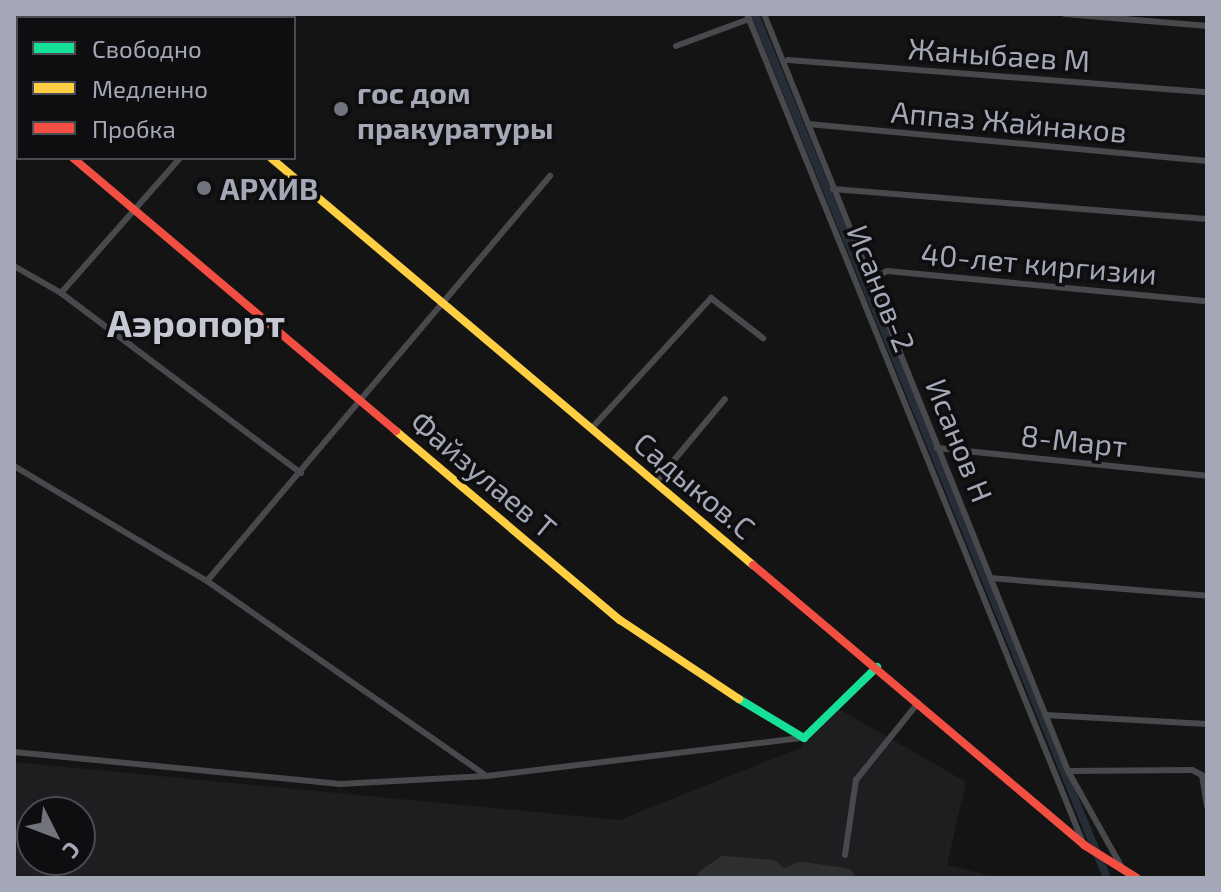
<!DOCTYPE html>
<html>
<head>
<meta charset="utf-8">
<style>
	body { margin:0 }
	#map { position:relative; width:1221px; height:892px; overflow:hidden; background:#141414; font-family:"Exo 2",sans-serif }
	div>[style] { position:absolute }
	.built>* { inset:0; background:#1e1e20 }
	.canal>* { height:8px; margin:-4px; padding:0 4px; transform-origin:4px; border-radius:4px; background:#272d36 }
	.taxiway>* { height:20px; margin:-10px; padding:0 10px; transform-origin:10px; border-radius:10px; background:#2e2f30 }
	.street>* { height:6px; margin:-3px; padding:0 3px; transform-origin:3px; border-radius:3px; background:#48494d }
	.fast>* { height:8px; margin:-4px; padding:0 4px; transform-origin:4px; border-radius:4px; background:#16e098 }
	.slow>* { height:8px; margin:-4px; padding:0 4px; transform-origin:4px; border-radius:4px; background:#ffcf43 }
	.jam>* { height:8px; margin:-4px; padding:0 4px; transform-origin:4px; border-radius:4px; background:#f24e42 }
	.dots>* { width:22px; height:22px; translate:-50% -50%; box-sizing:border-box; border:4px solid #0e0e10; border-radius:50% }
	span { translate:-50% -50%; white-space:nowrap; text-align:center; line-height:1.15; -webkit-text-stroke:7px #0e0e10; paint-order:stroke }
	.street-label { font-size:30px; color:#a4a7b6 }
	.poi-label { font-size:30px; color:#a4a7b6; font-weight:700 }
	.left { translate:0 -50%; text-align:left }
	.district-label { font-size:38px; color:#c5c7d2; font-weight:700 }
	.frame { position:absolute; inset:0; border:16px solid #a4a7b6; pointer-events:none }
	.legend { position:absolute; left:16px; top:16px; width:280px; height:144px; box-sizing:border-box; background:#0e0e10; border:2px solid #4a4b52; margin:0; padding:10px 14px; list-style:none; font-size:24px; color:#a4a7b6 }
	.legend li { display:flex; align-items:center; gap:16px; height:40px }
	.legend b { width:40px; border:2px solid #4a4b52 }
	.north { position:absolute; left:16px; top:796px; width:80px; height:80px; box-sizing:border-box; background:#0e0e10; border:2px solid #4a4b52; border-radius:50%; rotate:132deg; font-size:22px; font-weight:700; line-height:32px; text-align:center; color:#a4a7b6 }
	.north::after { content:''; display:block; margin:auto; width:28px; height:36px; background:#72747d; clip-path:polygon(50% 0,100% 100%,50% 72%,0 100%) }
</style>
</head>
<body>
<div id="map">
	<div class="built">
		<div style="clip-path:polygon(evenodd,837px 708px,966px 782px,947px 865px,999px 878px,14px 878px,14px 762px,619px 820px,800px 748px,837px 708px,32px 812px,80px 812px,80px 860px,32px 860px,32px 812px)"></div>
	</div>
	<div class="canal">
		<div style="left:755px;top:14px;width:933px;rotate:67.83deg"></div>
	</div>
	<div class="taxiway">
		<div style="left:707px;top:878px;width:22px;rotate:-34deg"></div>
		<div style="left:725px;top:866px;width:46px;rotate:5deg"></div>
		<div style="left:771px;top:870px;width:11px;rotate:45deg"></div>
		<div style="left:786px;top:878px;width:16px;rotate:-22deg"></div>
		<div style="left:801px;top:872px;width:44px;rotate:7.8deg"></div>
	</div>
	<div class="street">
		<div style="left:747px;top:14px;width:897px;rotate:67.93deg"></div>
		<div style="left:764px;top:14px;width:816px;rotate:68.12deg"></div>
		<div style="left:1068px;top:771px;width:109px;rotate:60.8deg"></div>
		<div style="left:1065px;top:14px;width:143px;rotate:4.8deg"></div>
		<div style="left:676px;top:46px;width:78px;rotate:-20.3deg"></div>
		<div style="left:788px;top:60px;width:420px;rotate:4.4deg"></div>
		<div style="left:808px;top:124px;width:401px;rotate:5.3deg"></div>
		<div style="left:833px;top:189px;width:375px;rotate:4.6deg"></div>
		<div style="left:14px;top:266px;width:54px;rotate:29.9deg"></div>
		<div style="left:61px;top:293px;width:180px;rotate:-48.6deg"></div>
		<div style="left:870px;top:280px;width:19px;rotate:-28deg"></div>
		<div style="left:887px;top:271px;width:321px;rotate:5.4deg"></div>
		<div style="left:61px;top:293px;width:300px;rotate:36.9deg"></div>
		<div style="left:591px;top:429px;width:178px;rotate:-47.5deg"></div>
		<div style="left:711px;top:298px;width:66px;rotate:37.6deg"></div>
		<div style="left:937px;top:448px;width:271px;rotate:5.9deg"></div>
		<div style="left:14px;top:466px;width:225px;rotate:30.8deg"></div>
		<div style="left:207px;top:581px;width:341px;rotate:34.9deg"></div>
		<div style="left:487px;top:776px;width:316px;rotate:-6.9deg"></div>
		<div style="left:655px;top:483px;width:109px;rotate:-50.2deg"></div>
		<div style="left:990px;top:578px;width:218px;rotate:4.7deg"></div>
		<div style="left:207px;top:581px;width:531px;rotate:-49.74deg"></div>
		<div style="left:1046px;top:715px;width:161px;rotate:3.2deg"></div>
		<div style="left:14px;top:752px;width:328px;rotate:5.6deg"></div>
		<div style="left:340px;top:784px;width:147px;rotate:-3.1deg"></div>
		<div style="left:1068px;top:771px;width:124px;rotate:-0.5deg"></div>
		<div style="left:1192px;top:770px;width:11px;rotate:27deg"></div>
		<div style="left:1202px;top:775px;width:32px;rotate:81deg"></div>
		<div style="left:845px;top:855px;width:76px;rotate:-81.7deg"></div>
		<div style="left:856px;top:780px;width:99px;rotate:-51.2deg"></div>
	</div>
	<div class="fast">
		<div style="left:739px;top:699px;width:76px;rotate:31deg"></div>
		<div style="left:804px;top:738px;width:102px;rotate:-44.2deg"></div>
	</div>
	<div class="slow">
		<div style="left:14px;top:109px;width:5px;rotate:37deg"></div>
		<div style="left:271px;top:158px;width:631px;rotate:40.18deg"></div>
		<div style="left:396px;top:431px;width:293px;rotate:40.2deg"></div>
		<div style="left:620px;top:620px;width:143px;rotate:33.6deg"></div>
	</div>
	<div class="jam">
		<div style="left:101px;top:14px;width:6px;rotate:45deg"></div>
		<div style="left:73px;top:158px;width:423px;rotate:40.2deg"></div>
		<div style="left:753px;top:565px;width:434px;rotate:40.2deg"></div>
		<div style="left:1084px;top:845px;width:62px;rotate:31.9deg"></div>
	</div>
	<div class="dots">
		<div style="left:341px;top:109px;background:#72747d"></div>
		<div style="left:204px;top:188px;background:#72747d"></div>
	</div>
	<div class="street-label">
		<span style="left:999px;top:54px;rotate:4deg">Жаныбаев М</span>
		<span style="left:1009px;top:121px;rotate:5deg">Аппаз Жайнаков</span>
		<span style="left:1039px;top:263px;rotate:5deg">40-лет киргизии</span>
		<span style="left:882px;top:288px;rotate:68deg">Исанов-2</span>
		<span style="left:960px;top:440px;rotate:68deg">Исанов Н</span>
		<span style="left:1074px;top:440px;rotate:6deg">8-Март</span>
		<span style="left:484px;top:474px;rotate:40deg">Файзулаев Т</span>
		<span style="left:695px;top:485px;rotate:40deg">Садыков.С</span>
	</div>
	<div class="poi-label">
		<span class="left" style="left:357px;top:109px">гос дом<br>пракуратуры</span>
		<span class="left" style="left:220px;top:188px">АРХИВ</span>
	</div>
	<div class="district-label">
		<span style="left:196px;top:323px">Аэропорт</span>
	</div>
	<div class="frame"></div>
	<ul class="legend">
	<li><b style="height:10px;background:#16e098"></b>Свободно</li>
	<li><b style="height:10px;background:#ffcf43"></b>Медленно</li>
	<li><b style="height:10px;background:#f24e42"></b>Пробка</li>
	</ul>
	<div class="north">С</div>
</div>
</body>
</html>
